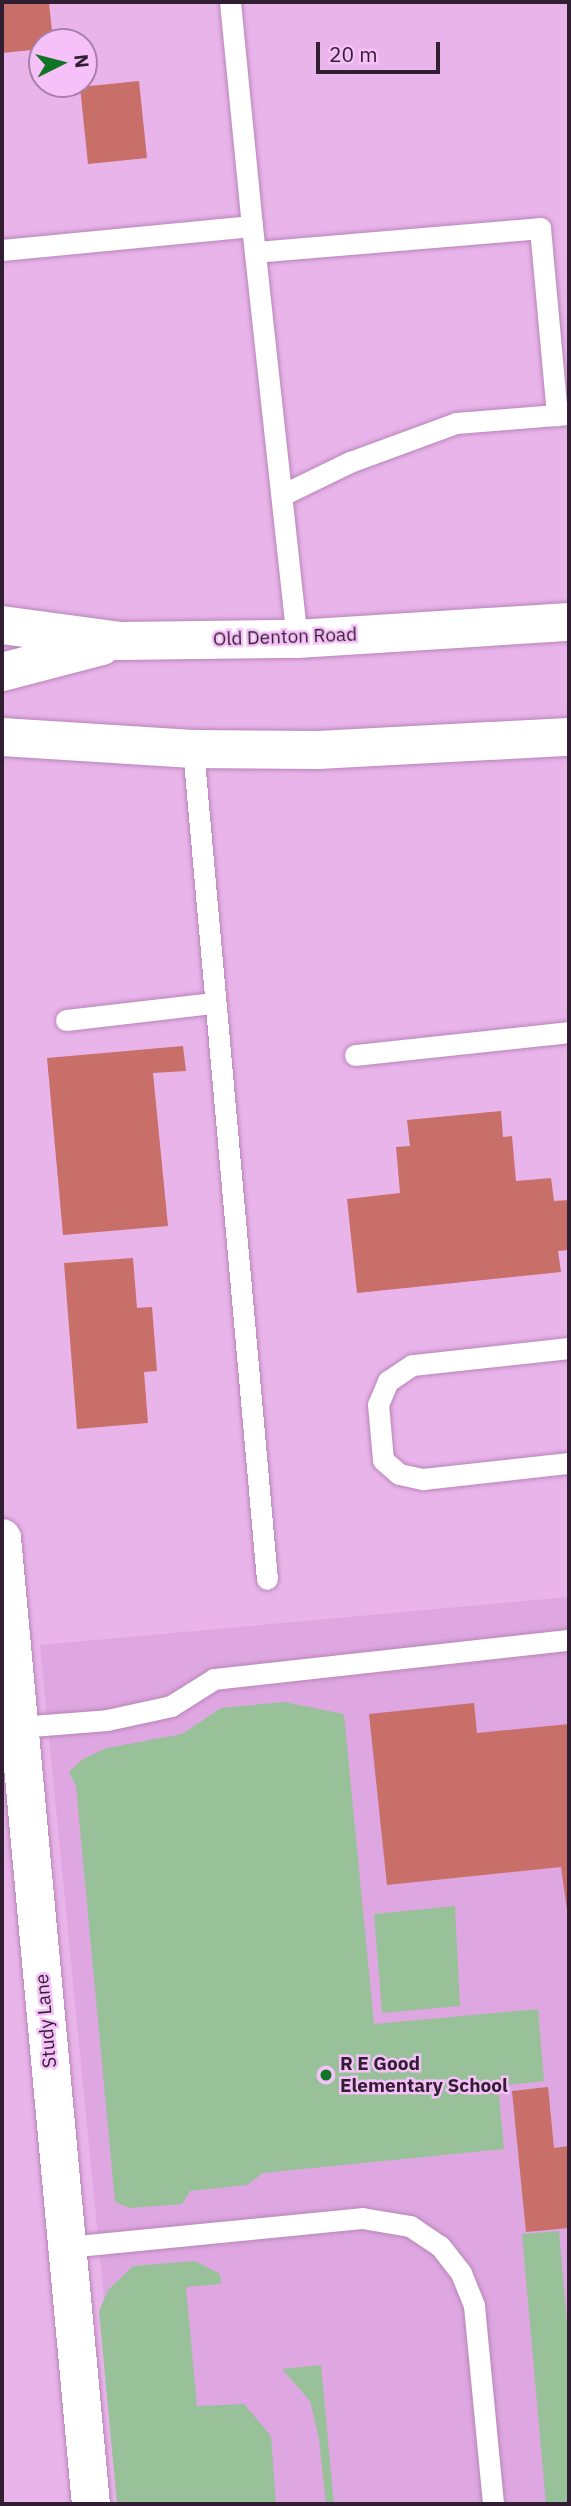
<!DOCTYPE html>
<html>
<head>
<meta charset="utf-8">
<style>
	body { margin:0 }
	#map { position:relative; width:571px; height:2506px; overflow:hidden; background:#e9b4ea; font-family:"IBM Plex Sans",sans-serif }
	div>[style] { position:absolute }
	.built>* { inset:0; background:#dfa7e1 }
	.green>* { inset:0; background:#98c19a }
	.building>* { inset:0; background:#c76f68 }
	.roads { filter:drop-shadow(0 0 2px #b785b8) drop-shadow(0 0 2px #b785b8) }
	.service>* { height:21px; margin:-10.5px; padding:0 10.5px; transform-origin:10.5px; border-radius:10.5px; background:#fff }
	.minor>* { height:38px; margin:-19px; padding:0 19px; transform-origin:19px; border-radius:19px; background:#fff }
	.secondary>* { height:38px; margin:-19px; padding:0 19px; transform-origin:19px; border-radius:19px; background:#fff }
	.dots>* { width:19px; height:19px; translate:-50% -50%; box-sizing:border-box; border:4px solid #f6c1f8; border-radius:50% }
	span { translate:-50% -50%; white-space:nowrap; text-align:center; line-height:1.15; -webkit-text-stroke:5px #f6c1f8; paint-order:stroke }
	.street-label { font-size:19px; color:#321e32 }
	.poi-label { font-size:19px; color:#321e32; font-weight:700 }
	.left { translate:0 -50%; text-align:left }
	.frame { position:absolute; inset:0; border:4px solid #321e32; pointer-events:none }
	.north { position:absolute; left:28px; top:28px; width:70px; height:70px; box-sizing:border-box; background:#f6c1f8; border:2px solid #a880a9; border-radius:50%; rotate:84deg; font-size:19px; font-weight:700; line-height:28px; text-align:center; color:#321e32 }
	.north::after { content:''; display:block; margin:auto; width:24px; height:32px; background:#0f7425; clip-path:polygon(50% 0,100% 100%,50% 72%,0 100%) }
	.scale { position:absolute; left:316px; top:42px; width:124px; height:32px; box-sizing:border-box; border:4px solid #321e32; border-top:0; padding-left:9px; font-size:21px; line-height:24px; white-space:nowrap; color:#321e32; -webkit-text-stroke:5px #f6c1f8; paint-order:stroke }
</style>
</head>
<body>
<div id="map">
	<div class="built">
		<div style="clip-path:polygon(569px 1597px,569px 2504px,124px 2504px,40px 1645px)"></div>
	</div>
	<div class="green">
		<div style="clip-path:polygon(284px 1702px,344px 1714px,374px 2024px,538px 2009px,544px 2081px,498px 2086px,504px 2149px,263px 2173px,247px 2185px,190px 2191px,182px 2204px,130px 2208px,115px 2202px,76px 1786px,69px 1772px,83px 1759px,107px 1748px,182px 1734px,221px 1708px)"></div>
		<div style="clip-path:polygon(455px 1906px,460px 2006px,382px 2013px,374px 1914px)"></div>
		<div style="clip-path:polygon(559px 2231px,569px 2344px,569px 2504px,546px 2504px,522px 2234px)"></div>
		<div style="clip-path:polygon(195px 2261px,220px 2274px,221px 2284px,186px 2287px,197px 2406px,244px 2404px,271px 2436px,276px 2504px,117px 2504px,99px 2311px,108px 2290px,133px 2266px)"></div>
		<div style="clip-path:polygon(321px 2365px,334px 2504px,326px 2504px,319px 2439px,310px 2401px,282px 2369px)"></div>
	</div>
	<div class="building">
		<div style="clip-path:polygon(2px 2px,49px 2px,53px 42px,42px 42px,42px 49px,2px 53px)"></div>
		<div style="clip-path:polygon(139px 81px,147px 158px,88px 164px,80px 87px)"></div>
		<div style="clip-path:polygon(183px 1046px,186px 1071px,153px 1073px,168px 1226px,63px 1235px,47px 1058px)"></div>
		<div style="clip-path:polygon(501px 1111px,503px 1137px,512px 1136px,516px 1181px,551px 1178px,554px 1201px,569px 1200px,569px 1250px,558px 1251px,561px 1272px,357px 1293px,347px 1199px,400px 1193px,396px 1147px,410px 1146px,407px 1120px)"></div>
		<div style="clip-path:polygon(133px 1258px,137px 1308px,152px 1307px,157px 1371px,144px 1372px,148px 1423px,77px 1429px,64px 1263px)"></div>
		<div style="clip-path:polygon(474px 1703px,477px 1733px,569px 1724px,569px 1925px,561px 1867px,387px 1885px,369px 1714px)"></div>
		<div style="clip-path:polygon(548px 2087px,554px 2148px,569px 2146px,569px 2228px,526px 2232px,512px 2091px)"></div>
	</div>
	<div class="roads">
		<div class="service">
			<div style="left:230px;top:2px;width:225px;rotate:84.4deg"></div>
			<div style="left:2px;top:250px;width:251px;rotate:-5.5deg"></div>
			<div style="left:252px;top:226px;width:415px;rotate:83.8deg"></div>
			<div style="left:255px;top:252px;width:286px;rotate:-4.8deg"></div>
			<div style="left:540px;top:228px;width:188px;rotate:84.8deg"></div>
			<div style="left:282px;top:495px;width:76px;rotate:-25.9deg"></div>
			<div style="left:350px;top:462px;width:113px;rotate:-20.2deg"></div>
			<div style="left:456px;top:423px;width:113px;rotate:-4.6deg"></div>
			<div style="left:193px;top:749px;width:833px;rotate:84.91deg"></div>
			<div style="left:66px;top:1020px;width:149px;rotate:-6.6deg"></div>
			<div style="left:355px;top:1055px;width:215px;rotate:-6.1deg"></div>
			<div style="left:569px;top:1348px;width:158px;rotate:173.8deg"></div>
			<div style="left:412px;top:1365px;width:29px;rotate:146deg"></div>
			<div style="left:388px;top:1381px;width:25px;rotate:113deg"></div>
			<div style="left:378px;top:1404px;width:56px;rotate:84.9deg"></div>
			<div style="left:383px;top:1460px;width:21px;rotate:41deg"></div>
			<div style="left:399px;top:1474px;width:25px;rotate:12deg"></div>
			<div style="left:423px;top:1479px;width:147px;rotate:-6.3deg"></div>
			<div style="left:19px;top:1727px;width:88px;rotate:-4.5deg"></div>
			<div style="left:107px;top:1720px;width:66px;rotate:-12.3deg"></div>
			<div style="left:171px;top:1706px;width:51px;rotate:-32.1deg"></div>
			<div style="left:214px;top:1679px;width:357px;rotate:-6.3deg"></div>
			<div style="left:67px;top:2247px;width:296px;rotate:-5.6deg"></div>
			<div style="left:362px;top:2218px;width:49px;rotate:9.5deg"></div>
			<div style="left:410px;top:2226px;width:36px;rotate:34deg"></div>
			<div style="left:440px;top:2246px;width:34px;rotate:52deg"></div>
			<div style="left:461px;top:2273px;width:35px;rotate:68deg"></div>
			<div style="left:474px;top:2306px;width:199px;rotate:84.5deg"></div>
		</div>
		<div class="minor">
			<div style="left:2px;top:1538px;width:970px;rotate:84.74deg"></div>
		</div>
		<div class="secondary">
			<div style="left:2px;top:625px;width:120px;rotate:7.7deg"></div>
			<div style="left:121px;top:641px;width:176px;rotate:-0.7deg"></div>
			<div style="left:297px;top:639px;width:273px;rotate:-3.6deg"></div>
			<div style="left:2px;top:672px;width:103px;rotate:-14.6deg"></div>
			<div style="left:2px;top:737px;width:191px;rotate:3.6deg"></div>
			<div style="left:193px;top:749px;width:125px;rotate:0.5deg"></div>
			<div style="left:318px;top:750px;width:251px;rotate:-3deg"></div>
		</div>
	</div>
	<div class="dots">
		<div style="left:326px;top:2075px;background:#0f7425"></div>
	</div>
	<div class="street-label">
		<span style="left:285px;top:637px;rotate:-2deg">Old Denton Road</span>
		<span style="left:46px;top:2021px;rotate:-95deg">Study Lane</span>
	</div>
	<div class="poi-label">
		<span class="left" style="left:340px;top:2075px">R E Good<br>Elementary School</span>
	</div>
	<div class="frame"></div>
	<div class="north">N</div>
	<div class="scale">20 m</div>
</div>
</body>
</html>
